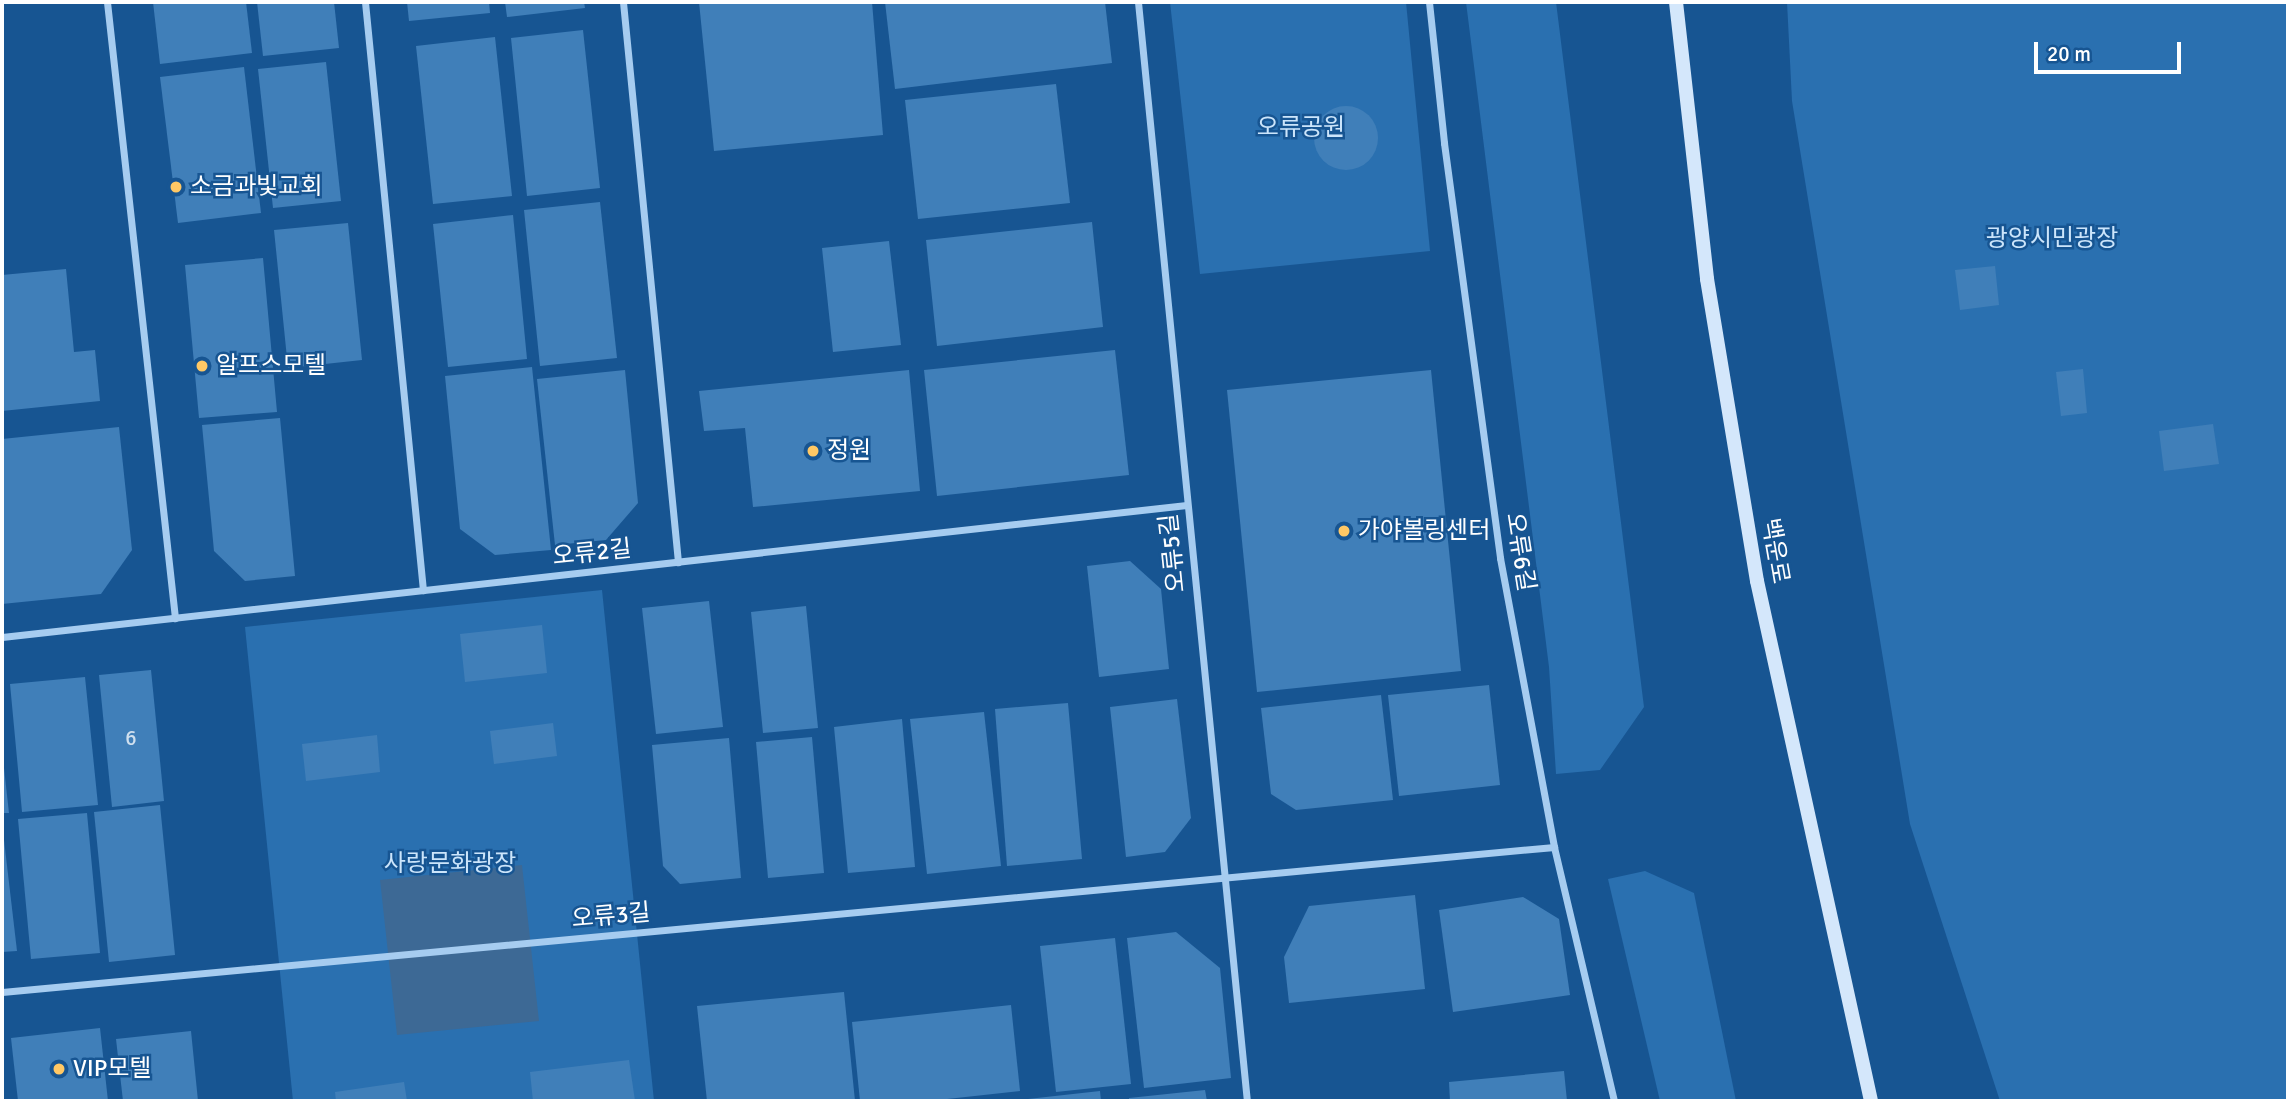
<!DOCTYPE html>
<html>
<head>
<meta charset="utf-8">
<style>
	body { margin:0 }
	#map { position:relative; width:2290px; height:1103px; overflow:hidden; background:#175592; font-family:Signika,"Noto Sans KR",sans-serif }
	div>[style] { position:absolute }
	.green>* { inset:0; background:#2a70b0 }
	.water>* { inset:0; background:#3d6995 }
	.building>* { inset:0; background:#407fb9 }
	.round { border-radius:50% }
	.street>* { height:7px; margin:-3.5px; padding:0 3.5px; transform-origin:3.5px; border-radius:3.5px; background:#a6ccf0 }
	.secondary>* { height:14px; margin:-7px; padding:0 7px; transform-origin:7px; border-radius:7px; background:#d4e7fb }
	.dots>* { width:19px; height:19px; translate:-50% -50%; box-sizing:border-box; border:4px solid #175592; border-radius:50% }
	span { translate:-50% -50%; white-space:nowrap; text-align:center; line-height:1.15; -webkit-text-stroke:5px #175592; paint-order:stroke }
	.number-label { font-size:21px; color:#cfdfee }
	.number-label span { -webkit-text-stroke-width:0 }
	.park-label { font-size:24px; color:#cce5fb }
	.poi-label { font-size:24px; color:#fff }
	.left { translate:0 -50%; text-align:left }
	.street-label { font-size:24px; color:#fff }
	.frame { position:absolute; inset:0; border:4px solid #fff; pointer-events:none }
	.scale { position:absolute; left:2034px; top:42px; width:147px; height:32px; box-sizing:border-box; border:4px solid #fff; border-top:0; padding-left:9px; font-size:21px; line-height:24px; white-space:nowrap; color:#fff; -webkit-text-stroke:5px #175592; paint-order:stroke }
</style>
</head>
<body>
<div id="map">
	<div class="green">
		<div style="clip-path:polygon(1170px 2px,1406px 2px,1430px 251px,1200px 274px)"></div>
		<div style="clip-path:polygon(1466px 2px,1556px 2px,1644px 707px,1600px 770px,1556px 774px,1549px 667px)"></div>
		<div style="clip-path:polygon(1787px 2px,2288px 2px,2288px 1101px,2000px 1101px,1910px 824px,1792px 101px)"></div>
		<div style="clip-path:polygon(602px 590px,654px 1101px,293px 1101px,245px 627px)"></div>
		<div style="clip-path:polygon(1645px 871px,1694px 893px,1736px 1101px,1660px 1101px,1608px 879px)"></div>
	</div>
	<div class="water">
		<div style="clip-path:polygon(522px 865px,539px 1021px,397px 1035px,380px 880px)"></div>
	</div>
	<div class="building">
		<div style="clip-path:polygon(153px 2px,246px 2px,252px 53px,160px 64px)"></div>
		<div style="clip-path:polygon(257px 2px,334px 2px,339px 48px,263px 56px)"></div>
		<div style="clip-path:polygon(407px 2px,489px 2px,490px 13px,409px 21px)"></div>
		<div style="clip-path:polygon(505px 2px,584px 2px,585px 8px,507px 17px)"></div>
		<div style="clip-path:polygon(699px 2px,872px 2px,883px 135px,714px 151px)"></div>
		<div style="clip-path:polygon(885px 2px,1105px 2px,1112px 63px,895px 89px)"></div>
		<div style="clip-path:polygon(583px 30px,600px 188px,527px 196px,511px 38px)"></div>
		<div style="clip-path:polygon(495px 37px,512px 196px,433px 204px,416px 46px)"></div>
		<div style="clip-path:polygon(326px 62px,341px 201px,273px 208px,258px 69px)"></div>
		<div style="clip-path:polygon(244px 67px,261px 213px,178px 223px,160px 77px)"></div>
		<div style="clip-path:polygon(1056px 84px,1070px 203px,918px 219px,905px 100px)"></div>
		<div class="round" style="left:1314px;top:106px;width:64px;height:64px"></div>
		<div style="clip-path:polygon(600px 202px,617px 358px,540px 366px,524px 210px)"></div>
		<div style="clip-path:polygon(513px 215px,527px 359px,448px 367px,433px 224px)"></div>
		<div style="clip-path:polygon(1092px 222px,1103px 327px,937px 346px,926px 240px)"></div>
		<div style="clip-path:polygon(348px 223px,362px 360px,288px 368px,274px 230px)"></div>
		<div style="clip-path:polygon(889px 241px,901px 345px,833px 352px,822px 248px)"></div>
		<div style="clip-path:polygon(263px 258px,277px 412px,199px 418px,185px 265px)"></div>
		<div style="clip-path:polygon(1995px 266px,1999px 305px,1960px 310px,1955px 270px)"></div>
		<div style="clip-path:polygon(66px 269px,74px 352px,95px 350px,100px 401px,2px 411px,2px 275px)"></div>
		<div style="clip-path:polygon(1115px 350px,1129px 475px,937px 496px,924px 370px)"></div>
		<div style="clip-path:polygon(532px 367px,551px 550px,495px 555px,460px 529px,445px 376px)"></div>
		<div style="clip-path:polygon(2083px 369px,2087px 413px,2061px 416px,2056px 372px)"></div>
		<div style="clip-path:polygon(625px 370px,638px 503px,606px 540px,555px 545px,537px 379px)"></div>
		<div style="clip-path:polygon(909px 370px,920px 491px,753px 507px,745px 428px,704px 431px,699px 391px)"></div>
		<div style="clip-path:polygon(1431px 370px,1461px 671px,1257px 692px,1227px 390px)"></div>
		<div style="clip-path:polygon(280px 418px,295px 576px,245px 581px,214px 551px,202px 425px)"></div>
		<div style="clip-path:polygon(2213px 424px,2219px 464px,2164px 471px,2159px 431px)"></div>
		<div style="clip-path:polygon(119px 427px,132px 550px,101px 594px,2px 604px,2px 439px)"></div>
		<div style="clip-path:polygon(1130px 561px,1161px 589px,1169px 669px,1099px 677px,1087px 566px)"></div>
		<div style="clip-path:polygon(709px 601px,723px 727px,656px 734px,642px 608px)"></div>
		<div style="clip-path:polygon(806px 606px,818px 728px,763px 733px,751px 612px)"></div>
		<div style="clip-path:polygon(542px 625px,547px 673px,465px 682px,460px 634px)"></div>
		<div style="clip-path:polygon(151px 670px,164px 801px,112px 807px,99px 675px)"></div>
		<div style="clip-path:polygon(85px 677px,98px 805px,22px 812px,10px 684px)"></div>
		<div style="clip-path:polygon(1489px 685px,1500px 785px,1399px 796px,1388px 695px)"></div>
		<div style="clip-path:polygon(1381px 695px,1393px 800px,1296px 810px,1271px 794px,1261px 708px)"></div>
		<div style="clip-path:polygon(1177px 699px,1191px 818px,1165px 852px,1126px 857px,1110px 707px)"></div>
		<div style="clip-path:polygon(1068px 703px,1082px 859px,1007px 866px,995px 709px)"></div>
		<div style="clip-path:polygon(984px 712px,1001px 866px,927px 874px,910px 719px)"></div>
		<div style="clip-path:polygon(902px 719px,915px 867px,848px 873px,834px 727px)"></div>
		<div style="clip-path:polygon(553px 723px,557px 756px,494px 764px,490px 731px)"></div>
		<div style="clip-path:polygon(377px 735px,380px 772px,306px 781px,302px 744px)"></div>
		<div style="clip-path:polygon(812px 737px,824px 873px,768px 878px,756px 742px)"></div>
		<div style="clip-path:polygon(729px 738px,741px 878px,680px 884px,663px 866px,652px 745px)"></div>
		<div style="clip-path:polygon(2px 750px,9px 813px,2px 813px)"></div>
		<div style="clip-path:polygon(160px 805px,175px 955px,109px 962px,94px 812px)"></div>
		<div style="clip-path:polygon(87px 813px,100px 953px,31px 959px,18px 819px)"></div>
		<div style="clip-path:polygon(2px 823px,17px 951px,2px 952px)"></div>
		<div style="clip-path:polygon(1415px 895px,1425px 989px,1289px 1003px,1284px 957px,1309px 906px)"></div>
		<div style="clip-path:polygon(1523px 897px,1559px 919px,1570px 995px,1453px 1012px,1439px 910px)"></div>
		<div style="clip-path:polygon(1176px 932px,1220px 968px,1231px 1078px,1144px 1088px,1127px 938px)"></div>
		<div style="clip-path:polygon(1115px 938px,1131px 1084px,1056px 1092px,1040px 946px)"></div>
		<div style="clip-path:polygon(844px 992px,855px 1101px,707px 1101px,697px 1006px)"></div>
		<div style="clip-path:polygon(1011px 1005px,1020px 1091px,929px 1101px,860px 1101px,852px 1022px)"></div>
		<div style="clip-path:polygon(100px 1028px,108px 1101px,18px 1101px,11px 1038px)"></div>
		<div style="clip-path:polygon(191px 1031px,198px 1101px,123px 1101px,116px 1039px)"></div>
		<div style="clip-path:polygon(629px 1060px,635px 1101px,533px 1101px,530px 1072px)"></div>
		<div style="clip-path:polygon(1564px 1071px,1567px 1101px,1450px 1101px,1449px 1082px)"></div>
		<div style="clip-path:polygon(404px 1082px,407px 1101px,336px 1101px,335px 1092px)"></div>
		<div style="clip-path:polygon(1205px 1090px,1207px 1101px,1129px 1101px,1129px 1098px)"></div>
		<div style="clip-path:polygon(1100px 1091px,1101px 1101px,1029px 1101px,1028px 1099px)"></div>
	</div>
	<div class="street">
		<div style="left:107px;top:2px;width:620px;rotate:83.7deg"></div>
		<div style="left:365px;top:2px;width:591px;rotate:84.37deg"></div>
		<div style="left:623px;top:2px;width:563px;rotate:84.39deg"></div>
		<div style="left:1138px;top:2px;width:1104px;rotate:84.34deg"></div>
		<div style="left:1429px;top:2px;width:142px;rotate:83.9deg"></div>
		<div style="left:1444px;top:143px;width:419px;rotate:82.3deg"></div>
		<div style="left:1500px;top:558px;width:294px;rotate:79.4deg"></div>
		<div style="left:1554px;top:847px;width:261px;rotate:76.7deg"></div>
		<div style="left:2px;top:637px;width:1192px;rotate:-6.36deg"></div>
		<div style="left:2px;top:992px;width:1559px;rotate:-5.34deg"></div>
	</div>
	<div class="secondary">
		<div style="left:1676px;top:2px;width:279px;rotate:83.6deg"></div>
		<div style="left:1707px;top:279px;width:306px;rotate:80.6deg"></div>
		<div style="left:1757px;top:581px;width:532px;rotate:77.63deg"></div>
	</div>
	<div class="dots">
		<div style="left:176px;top:187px;background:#ffc865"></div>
		<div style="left:202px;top:366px;background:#ffc865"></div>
		<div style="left:813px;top:451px;background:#ffc865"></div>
		<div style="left:1344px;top:531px;background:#ffc865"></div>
		<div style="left:59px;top:1069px;background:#ffc865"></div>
	</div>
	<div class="number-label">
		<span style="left:131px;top:738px">6</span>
	</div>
	<div class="park-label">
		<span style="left:1301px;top:128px">오류공원</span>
		<span style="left:2052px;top:239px">광양시민광장</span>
		<span style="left:450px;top:864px">사랑문화광장</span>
	</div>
	<div class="poi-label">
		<span class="left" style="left:190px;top:187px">소금과빛교회</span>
		<span class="left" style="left:216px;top:366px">알프스모텔</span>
		<span class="left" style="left:827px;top:451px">정원</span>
		<span class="left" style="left:1358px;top:531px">가야볼링센터</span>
		<span class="left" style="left:73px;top:1069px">VIP모텔</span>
	</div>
	<div class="street-label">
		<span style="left:1775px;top:551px;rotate:80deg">백운로</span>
		<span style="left:1520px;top:552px;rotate:81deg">오류6길</span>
		<span style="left:592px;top:553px;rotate:-6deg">오류2길</span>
		<span style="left:1173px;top:553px;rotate:-96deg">오류5길</span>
		<span style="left:611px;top:916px;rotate:-5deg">오류3길</span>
	</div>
	<div class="frame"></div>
	<div class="scale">20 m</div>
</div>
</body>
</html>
